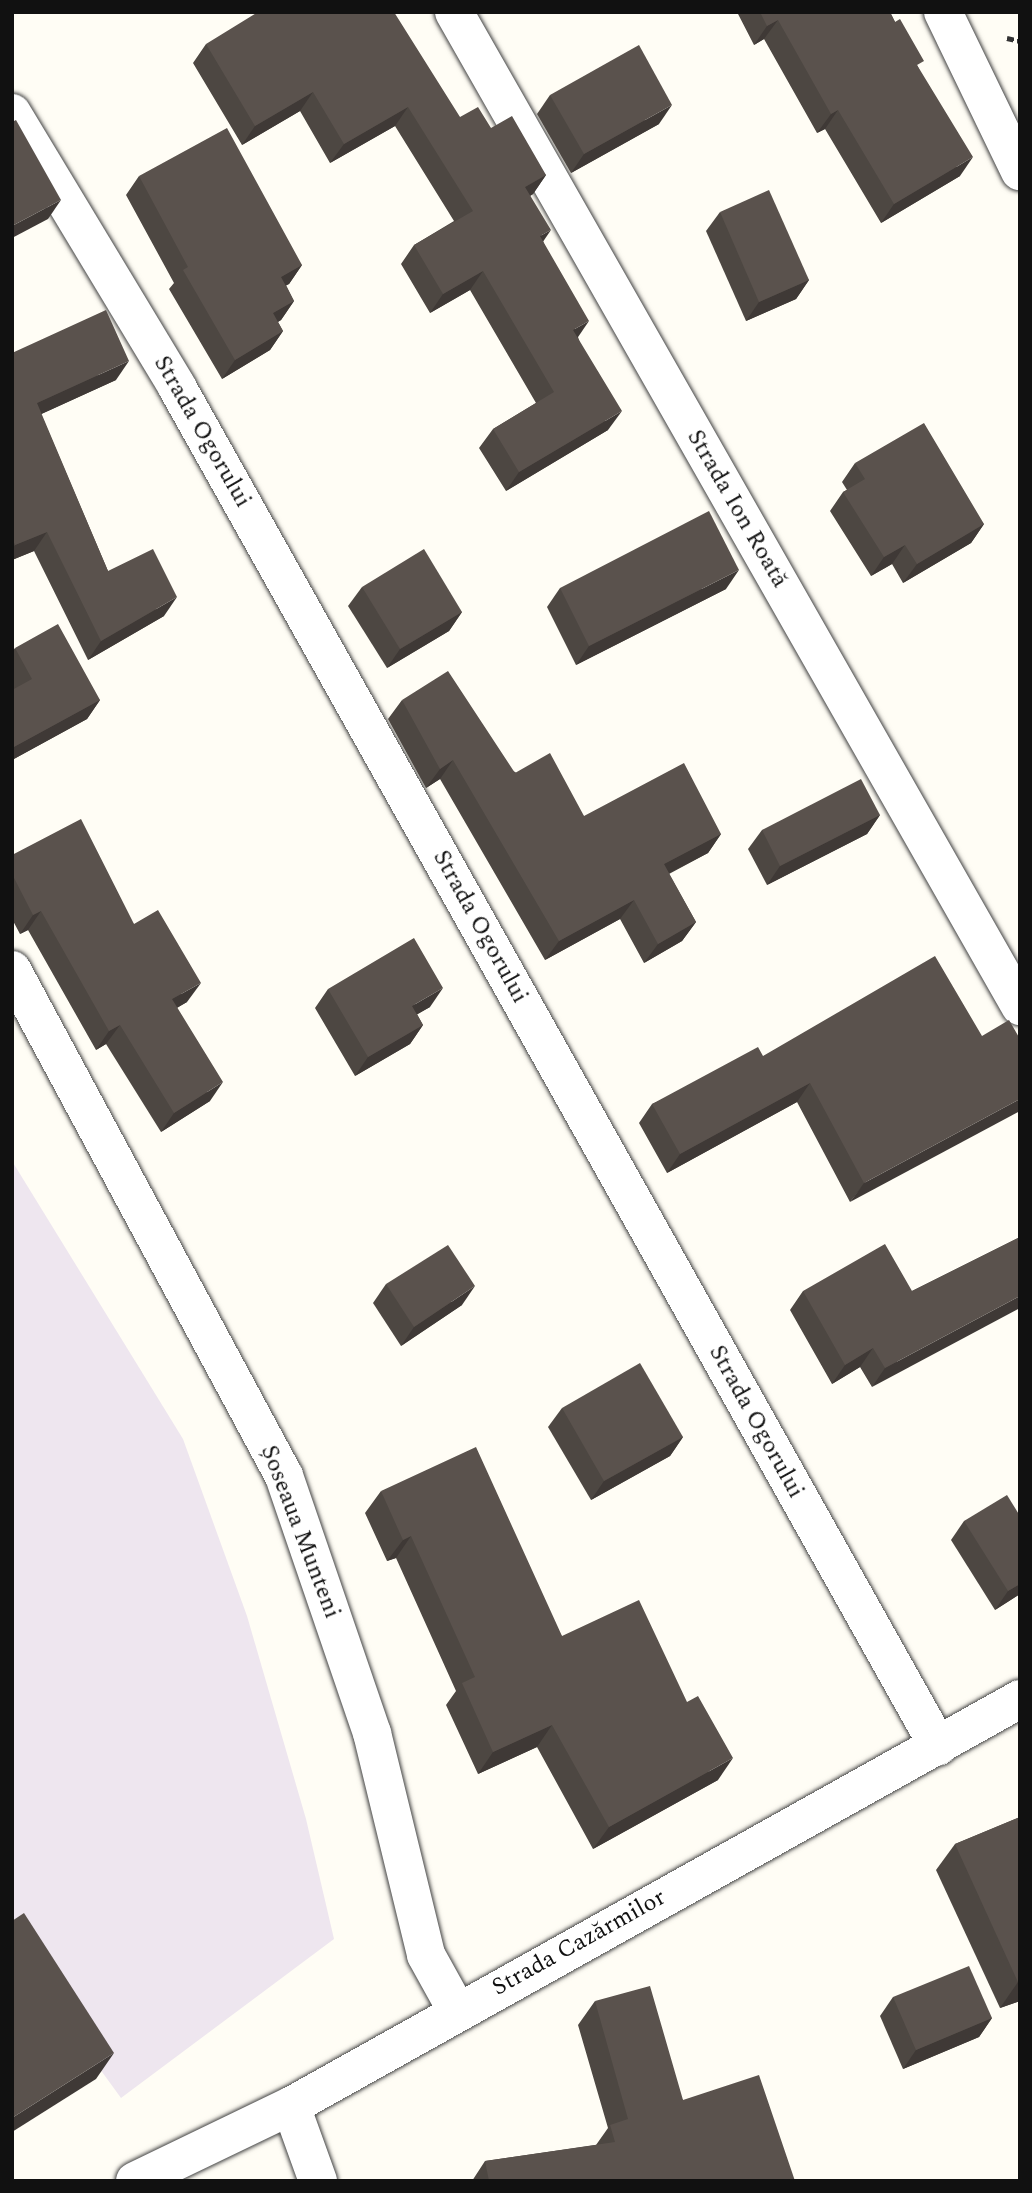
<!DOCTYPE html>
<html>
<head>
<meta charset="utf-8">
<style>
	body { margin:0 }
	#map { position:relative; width:1032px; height:2193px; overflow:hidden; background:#fffdf5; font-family:Spectral,serif }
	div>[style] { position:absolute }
	.industrial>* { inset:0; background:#eee6ef }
	.path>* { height:4.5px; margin-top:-2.25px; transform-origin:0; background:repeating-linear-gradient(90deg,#333 0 7px,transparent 0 10.5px) }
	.roads { filter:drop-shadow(0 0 2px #444) drop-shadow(0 0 2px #444) }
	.street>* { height:38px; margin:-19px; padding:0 19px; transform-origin:19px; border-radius:19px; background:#fff }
	.wall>* { inset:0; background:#4d4742 }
	.shaded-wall>* { inset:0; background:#3f3936 }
	.building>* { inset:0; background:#5a524d }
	span { translate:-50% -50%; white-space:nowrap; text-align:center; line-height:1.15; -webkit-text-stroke:7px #fff; paint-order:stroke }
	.street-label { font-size:24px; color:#111 }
	.frame { position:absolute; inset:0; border:14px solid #111; pointer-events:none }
</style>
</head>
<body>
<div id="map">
	<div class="industrial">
		<div style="clip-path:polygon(12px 1161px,183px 1439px,247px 1616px,306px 1819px,334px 1939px,121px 2098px,12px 1948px)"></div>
	</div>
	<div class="path">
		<div style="left:1007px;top:38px;width:13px;rotate:13deg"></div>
	</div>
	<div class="roads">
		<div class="street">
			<div style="left:454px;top:12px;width:1144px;rotate:60.34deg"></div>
			<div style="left:943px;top:12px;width:177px;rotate:64.2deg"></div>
			<div style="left:12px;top:113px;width:320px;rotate:58.9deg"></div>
			<div style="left:177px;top:387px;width:1558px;rotate:60.75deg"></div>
			<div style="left:12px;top:970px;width:574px;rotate:61.74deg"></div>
			<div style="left:284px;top:1476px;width:272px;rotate:71.1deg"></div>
			<div style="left:372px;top:1733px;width:228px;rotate:76.3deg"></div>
			<div style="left:426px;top:1955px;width:64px;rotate:61deg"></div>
			<div style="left:291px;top:2106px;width:80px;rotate:70.2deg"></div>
			<div style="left:135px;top:2181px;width:173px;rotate:-25.7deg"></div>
			<div style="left:291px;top:2106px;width:835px;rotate:-29.17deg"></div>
		</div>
	</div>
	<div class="wall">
		<div style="clip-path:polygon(737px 12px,890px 12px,919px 69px,960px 176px,881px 223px,825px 129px,817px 133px,764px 39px,754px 45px)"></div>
		<div style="clip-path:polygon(206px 44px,460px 117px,491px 128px,546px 175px,533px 194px,530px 196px,543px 241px,578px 337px,608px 430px,506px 491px,479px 448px,493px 429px,536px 403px,470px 290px,430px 313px,401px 264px,414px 245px,454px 221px,395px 126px,330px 163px,300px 111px,242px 145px,193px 63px)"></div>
		<div style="clip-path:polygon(550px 95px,659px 124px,571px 173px,537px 114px)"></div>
		<div style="clip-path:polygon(139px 176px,302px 265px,289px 284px,286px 285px,294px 301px,281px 320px,278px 322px,283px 331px,270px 350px,222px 379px,169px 289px,174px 283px,126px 195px)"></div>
		<div style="clip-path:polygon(720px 212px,809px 280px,796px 299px,746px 321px,706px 231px)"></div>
		<div style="clip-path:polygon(12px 353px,116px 380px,41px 414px,108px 571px,164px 616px,88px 660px,34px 551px,12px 560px)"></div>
		<div style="clip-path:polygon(855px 463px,984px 524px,971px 543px,903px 583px,892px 564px,871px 576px,830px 511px,843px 492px,847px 490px,842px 482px)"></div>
		<div style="clip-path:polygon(362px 587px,462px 612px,449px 631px,387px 668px,348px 606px)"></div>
		<div style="clip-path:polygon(560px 588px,726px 589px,576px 665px,547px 607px)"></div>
		<div style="clip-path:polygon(15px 648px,100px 700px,87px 719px,12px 760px,12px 690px,14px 689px,12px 686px,12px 652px)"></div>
		<div style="clip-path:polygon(402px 700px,584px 816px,721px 834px,708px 853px,669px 874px,696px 922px,682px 941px,644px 963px,620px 919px,545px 960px,440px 779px,426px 788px,388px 719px)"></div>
		<div style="clip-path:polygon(880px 815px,867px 834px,767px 885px,748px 849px,762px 830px)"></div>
		<div style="clip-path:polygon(12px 855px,134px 924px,187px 1002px,177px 1008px,210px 1101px,161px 1132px,106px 1044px,96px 1050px,28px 930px,20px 934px,12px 919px)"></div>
		<div style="clip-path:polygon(328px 989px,430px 1007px,417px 1014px,423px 1025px,410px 1044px,355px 1076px,315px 1008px)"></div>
		<div style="clip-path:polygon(982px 1036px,850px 1202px,797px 1102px,667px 1173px,639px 1123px,652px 1104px,763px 1056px)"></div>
		<div style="clip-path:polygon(1020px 1237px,872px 1387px,860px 1367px,832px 1384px,790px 1310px,803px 1291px,912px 1291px)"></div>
		<div style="clip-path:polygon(386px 1284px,462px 1305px,401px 1346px,373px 1303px)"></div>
		<div style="clip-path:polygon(562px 1408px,683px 1437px,670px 1456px,591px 1500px,548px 1427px)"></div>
		<div style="clip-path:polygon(381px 1491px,562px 1636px,718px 1780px,593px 1849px,537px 1747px,478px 1774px,446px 1705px,456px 1691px,396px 1558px,387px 1561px,365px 1513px)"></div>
		<div style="clip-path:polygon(1020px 1516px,1020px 1594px,995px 1610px,951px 1540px,964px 1521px)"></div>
		<div style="clip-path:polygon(1020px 1817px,1020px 2001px,1000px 2008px,936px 1870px,955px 1844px)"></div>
		<div style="clip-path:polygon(893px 1997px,992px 2018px,979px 2037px,903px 2069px,880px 2016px)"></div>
		<div style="clip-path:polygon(595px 2001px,683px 2100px,795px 2181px,472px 2181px,485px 2161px,596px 2145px,608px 2128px,578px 2025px)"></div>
	</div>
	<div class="shaded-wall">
		<div style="clip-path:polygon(778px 20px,764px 39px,754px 45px,767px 26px)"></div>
		<div style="clip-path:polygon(313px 92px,300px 111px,242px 145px,255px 126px)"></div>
		<div style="clip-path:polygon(672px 105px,659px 124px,571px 173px,584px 154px)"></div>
		<div style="clip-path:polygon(408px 107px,395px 126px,330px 163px,344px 144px)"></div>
		<div style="clip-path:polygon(838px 110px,825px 129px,817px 133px,831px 114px)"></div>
		<div style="clip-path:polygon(973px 157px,960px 176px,881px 223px,894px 204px)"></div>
		<div style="clip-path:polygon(546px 175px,533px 194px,512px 206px,525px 187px)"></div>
		<div style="clip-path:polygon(61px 200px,48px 219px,12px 238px,12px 226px)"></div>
		<div style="clip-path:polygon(551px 230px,538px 249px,540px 236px)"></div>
		<div style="clip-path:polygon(302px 265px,289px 284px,267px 296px,281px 277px)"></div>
		<div style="clip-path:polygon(483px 271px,470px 290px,430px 313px,443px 294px)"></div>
		<div style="clip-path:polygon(809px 280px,796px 299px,746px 321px,759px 302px)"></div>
		<div style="clip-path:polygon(294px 301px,281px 320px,260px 332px,273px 313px)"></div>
		<div style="clip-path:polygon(589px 321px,576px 340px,573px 330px)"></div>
		<div style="clip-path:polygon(283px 331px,270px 350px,222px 379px,235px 360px)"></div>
		<div style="clip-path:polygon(129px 361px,116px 380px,24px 422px,37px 403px)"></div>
		<div style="clip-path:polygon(622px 411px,608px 430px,506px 491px,519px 472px)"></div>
		<div style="clip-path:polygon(984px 524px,971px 543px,903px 583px,917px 564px)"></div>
		<div style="clip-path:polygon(47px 532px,34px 551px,12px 560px,12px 550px,15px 545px)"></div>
		<div style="clip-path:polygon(905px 545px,892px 564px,871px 576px,884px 557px)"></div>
		<div style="clip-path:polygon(739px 570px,726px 589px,576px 665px,589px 646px)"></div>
		<div style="clip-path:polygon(177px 597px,164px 616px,88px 660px,101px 641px)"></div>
		<div style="clip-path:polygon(462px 612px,449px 631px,387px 668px,400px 649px)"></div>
		<div style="clip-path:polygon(100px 700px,87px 719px,12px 760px,12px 748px)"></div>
		<div style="clip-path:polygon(453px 760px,440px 779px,426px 788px,440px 769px)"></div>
		<div style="clip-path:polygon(880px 815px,867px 834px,767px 885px,780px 866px)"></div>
		<div style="clip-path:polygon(721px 834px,708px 853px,650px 883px,664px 864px)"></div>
		<div style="clip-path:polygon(634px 900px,620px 919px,545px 960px,559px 941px)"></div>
		<div style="clip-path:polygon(41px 911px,28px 930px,20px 934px,33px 915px)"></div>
		<div style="clip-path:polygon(696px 922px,682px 941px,644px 963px,658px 944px)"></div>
		<div style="clip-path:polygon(201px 983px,187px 1002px,158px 1018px,172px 999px)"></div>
		<div style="clip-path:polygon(443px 988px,430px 1007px,399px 1025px,412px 1006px)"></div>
		<div style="clip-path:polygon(120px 1025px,106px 1044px,96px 1050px,109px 1031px)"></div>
		<div style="clip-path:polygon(423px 1025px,410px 1044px,355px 1076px,368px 1057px)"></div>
		<div style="clip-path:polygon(223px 1082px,210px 1101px,161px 1132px,174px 1113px)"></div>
		<div style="clip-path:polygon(810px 1083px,797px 1102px,667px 1173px,680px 1154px)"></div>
		<div style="clip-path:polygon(1020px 1099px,1020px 1111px,850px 1202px,864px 1183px)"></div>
		<div style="clip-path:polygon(475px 1286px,462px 1305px,401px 1346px,414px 1327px)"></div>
		<div style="clip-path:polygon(1020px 1296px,1020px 1308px,872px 1387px,885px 1368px)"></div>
		<div style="clip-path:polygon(873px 1348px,860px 1367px,832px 1384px,845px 1365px)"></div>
		<div style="clip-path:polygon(683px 1437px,670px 1456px,591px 1500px,604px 1481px)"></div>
		<div style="clip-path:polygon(411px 1536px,396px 1558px,387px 1561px,403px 1540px)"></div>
		<div style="clip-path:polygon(1020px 1584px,1020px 1594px,995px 1610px,1008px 1591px)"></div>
		<div style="clip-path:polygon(552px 1725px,537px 1747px,478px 1774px,493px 1752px)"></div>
		<div style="clip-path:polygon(733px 1758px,718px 1780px,593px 1849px,609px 1827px)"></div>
		<div style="clip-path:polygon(1020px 1981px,1020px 2001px,1000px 2008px,1018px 1982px)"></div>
		<div style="clip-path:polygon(992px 2018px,979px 2037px,903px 2069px,916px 2050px)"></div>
		<div style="clip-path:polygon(114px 2053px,96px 2079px,12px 2132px,12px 2118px)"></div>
	</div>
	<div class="building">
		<div style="clip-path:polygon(258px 12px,394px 12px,460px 117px,478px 107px,491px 128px,512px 116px,546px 175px,525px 187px,551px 230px,540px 236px,589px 321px,573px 330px,622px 411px,519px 472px,493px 429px,554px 392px,483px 271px,443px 294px,414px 245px,473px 211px,408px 107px,344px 144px,313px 92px,255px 126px,206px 44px)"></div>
		<div style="clip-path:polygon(760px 12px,890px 12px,895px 22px,900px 19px,924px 61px,917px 65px,973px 157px,894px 204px,838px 110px,831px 114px,778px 20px,767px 26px)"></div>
		<div style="clip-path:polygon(639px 45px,672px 105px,584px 154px,550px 95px)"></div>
		<div style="clip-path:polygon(16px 120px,61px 200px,12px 226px,12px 122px)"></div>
		<div style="clip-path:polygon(227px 128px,302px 265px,281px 277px,294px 301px,273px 313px,283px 331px,235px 360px,183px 270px,188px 267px,139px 176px)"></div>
		<div style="clip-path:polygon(769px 190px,809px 280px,759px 302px,720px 212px)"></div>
		<div style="clip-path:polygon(106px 310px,129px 361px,37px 403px,108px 571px,153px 549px,177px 597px,101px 641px,47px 532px,15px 545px,12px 538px,12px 353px)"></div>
		<div style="clip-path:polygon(924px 423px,984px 524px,917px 564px,905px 545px,884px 557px,843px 492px,865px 479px,855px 463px)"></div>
		<div style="clip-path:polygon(709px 511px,739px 570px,589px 646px,560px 588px)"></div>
		<div style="clip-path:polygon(424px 549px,462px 612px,400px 649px,362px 587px)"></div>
		<div style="clip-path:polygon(58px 624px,100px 700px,12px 748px,12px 690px,32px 679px,15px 648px)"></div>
		<div style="clip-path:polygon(448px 671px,515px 773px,550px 753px,584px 816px,684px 763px,721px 834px,664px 864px,696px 922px,658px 944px,634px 900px,559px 941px,453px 760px,440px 769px,402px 700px)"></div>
		<div style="clip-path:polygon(861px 779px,880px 815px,780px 866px,762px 830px)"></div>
		<div style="clip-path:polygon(81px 819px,134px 924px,158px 910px,201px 983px,172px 999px,223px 1082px,174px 1113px,120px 1025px,109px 1031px,41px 911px,33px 915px,12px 874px,12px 855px)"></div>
		<div style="clip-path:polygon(414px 938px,443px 988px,412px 1006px,423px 1025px,368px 1057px,328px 989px)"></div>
		<div style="clip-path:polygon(935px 956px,982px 1036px,1009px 1020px,1020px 1039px,1020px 1099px,864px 1183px,810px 1083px,680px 1154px,652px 1104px,758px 1047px,763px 1056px)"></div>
		<div style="clip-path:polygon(1020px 1237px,1020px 1296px,885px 1368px,873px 1348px,845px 1365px,803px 1291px,885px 1244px,912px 1291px)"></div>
		<div style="clip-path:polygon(448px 1245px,475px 1286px,414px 1327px,386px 1284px)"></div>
		<div style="clip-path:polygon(640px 1363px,683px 1437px,604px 1481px,562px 1408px)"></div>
		<div style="clip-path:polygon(476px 1447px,562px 1636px,639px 1600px,687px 1702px,698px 1696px,733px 1758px,609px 1827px,552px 1725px,493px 1752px,462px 1683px,475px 1677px,411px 1536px,403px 1540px,381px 1491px)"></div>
		<div style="clip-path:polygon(1007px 1495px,1020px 1516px,1020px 1584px,1008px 1591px,964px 1521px)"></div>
		<div style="clip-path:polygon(1020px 1817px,1020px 1981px,1018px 1982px,955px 1844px)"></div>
		<div style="clip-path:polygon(24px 1913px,114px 2053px,12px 2118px,12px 1921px)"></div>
		<div style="clip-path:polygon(969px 1966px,992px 2018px,916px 2050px,893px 1997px)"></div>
		<div style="clip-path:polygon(650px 1986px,683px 2100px,759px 2075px,795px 2181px,489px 2181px,485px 2161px,615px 2142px,610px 2125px,628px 2119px,595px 2001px)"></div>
	</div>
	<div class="street-label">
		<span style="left:202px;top:432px;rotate:60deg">Strada Ogorului</span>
		<span style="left:737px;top:509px;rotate:60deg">Strada Ion Roată</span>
		<span style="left:480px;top:927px;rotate:61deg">Strada Ogorului</span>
		<span style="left:756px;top:1422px;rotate:61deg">Strada Ogorului</span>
		<span style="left:300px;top:1532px;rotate:69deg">Șoseaua Munteni</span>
		<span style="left:579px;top:1943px;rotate:-29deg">Strada Cazărmilor</span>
	</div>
	<div class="frame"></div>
</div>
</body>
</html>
